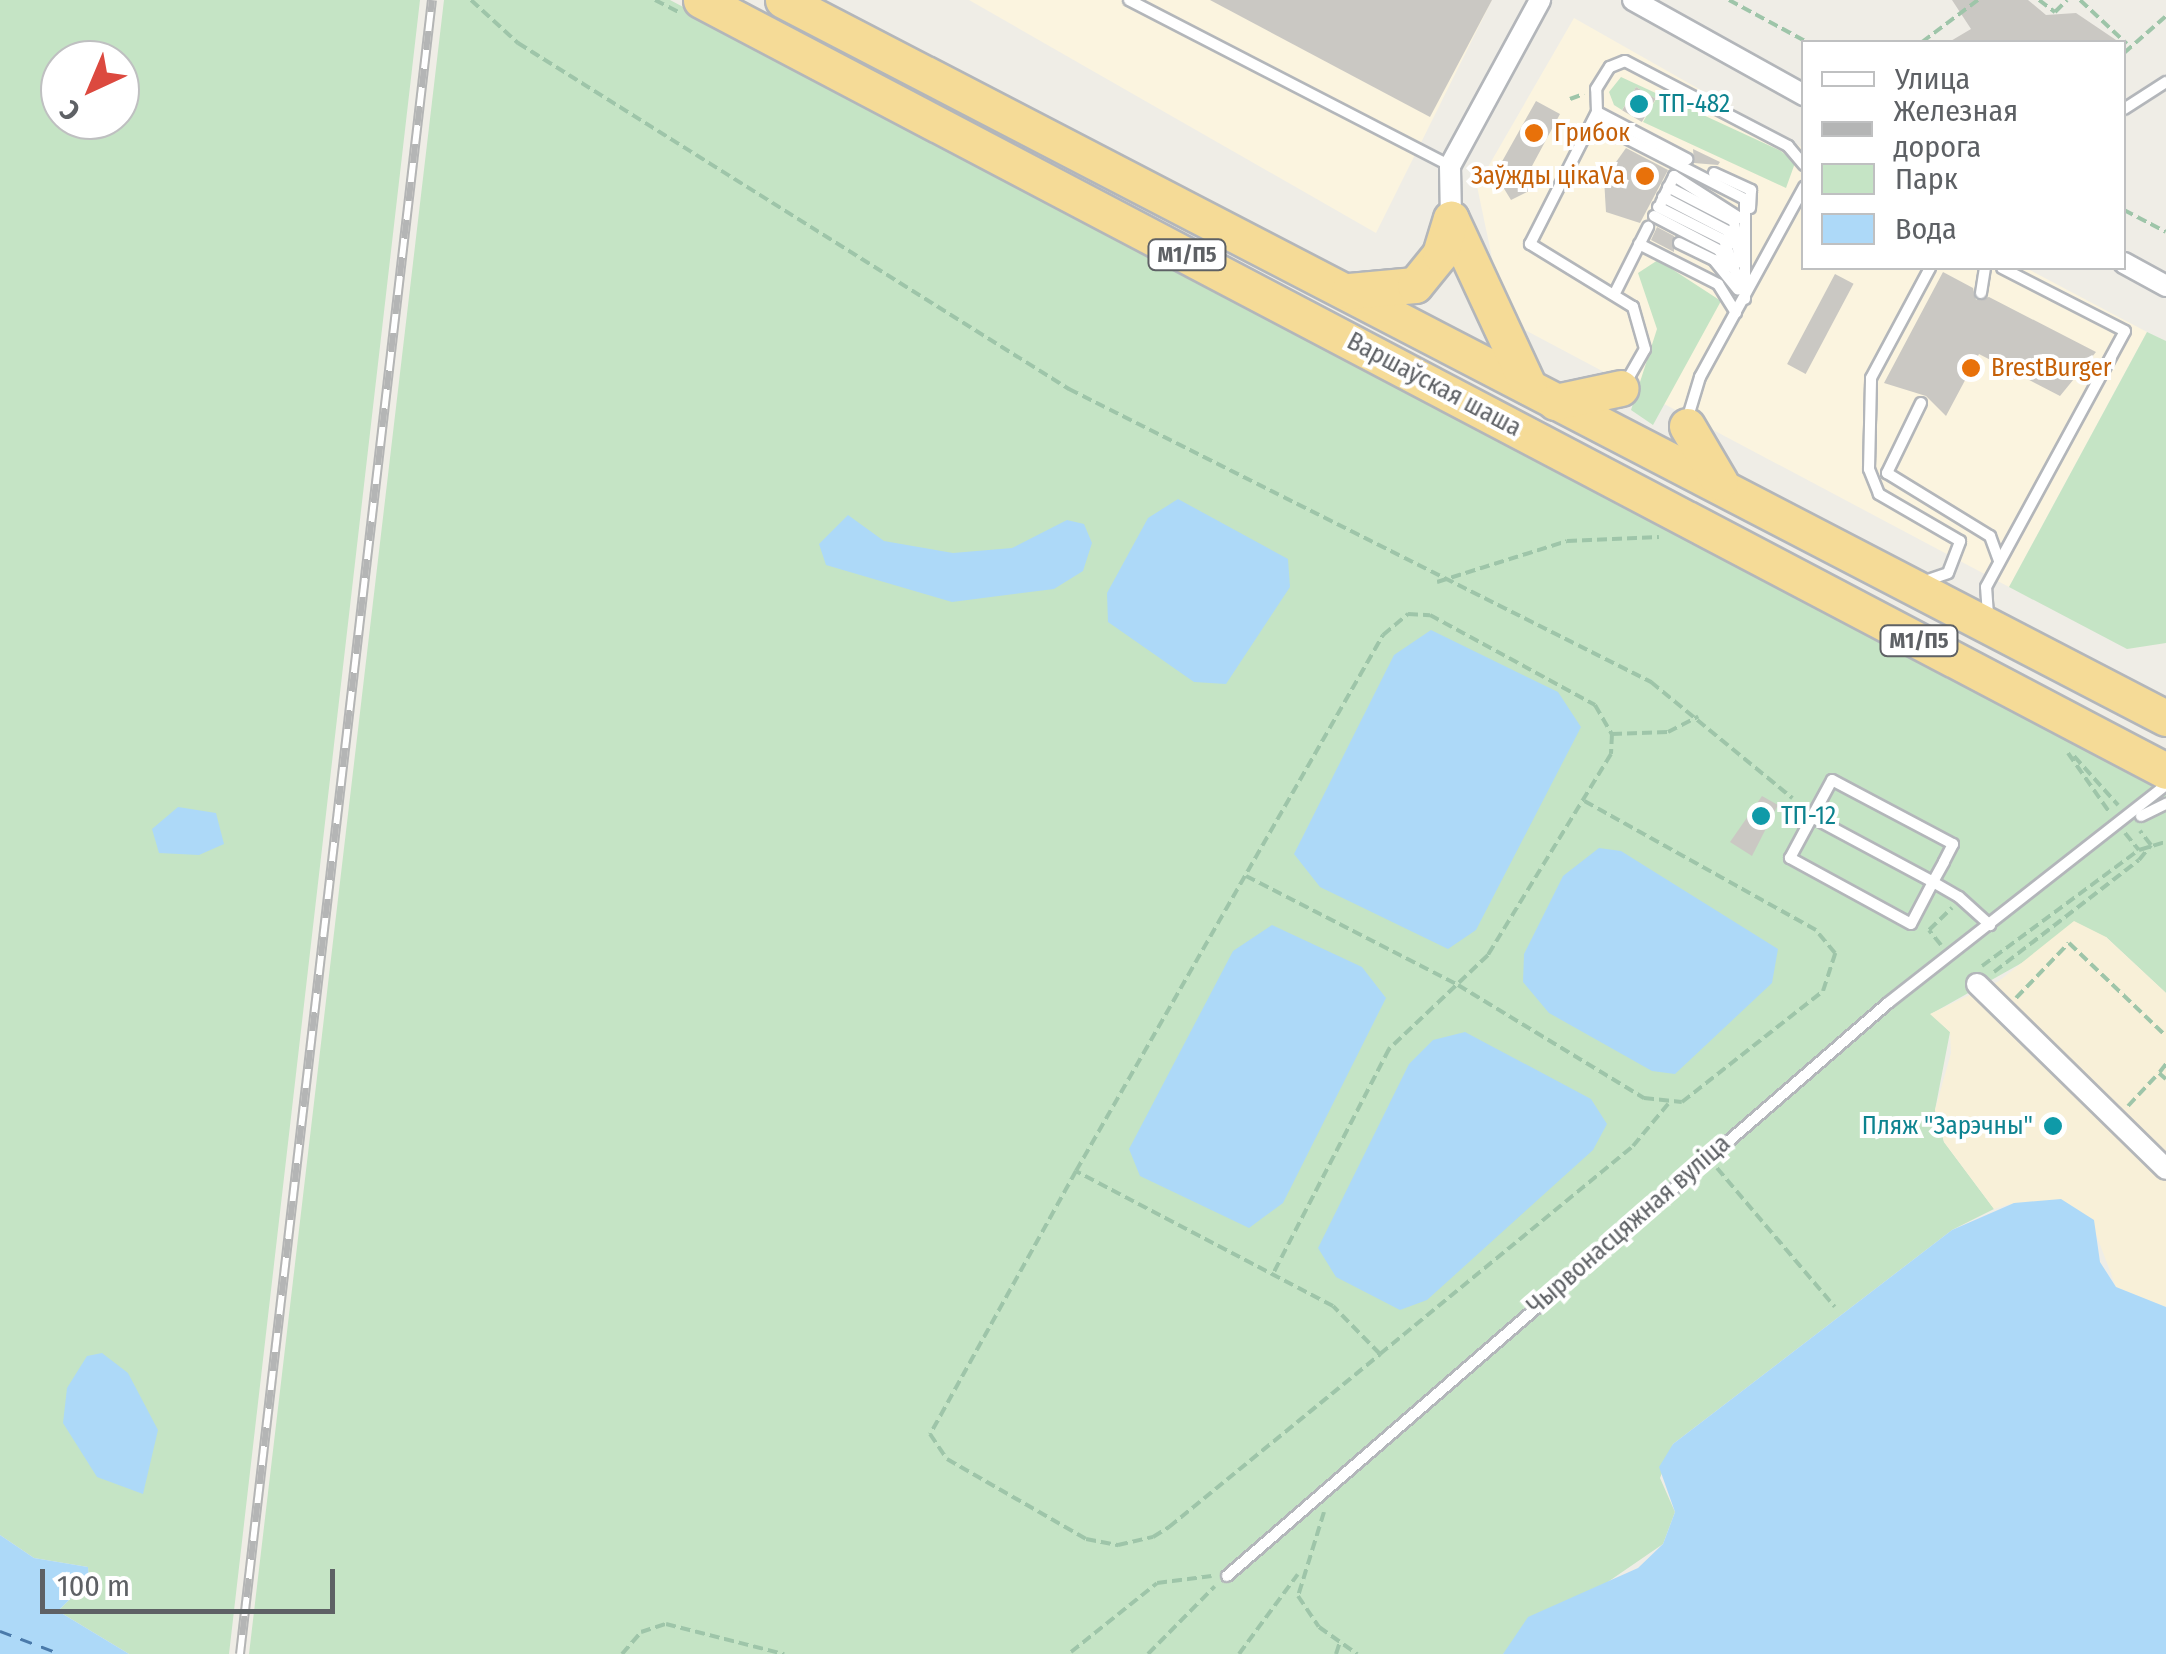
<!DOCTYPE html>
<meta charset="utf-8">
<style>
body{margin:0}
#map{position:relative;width:2166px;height:1654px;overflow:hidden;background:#efede6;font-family:"Fira Sans Condensed",sans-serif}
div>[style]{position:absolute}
.commercial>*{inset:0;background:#fbf4df}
.green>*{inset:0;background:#c5e4c5}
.sand>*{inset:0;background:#f8f0d8}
.water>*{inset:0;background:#add9f8}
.ferry>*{height:2.5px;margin-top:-1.25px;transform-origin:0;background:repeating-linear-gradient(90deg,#4a7aaa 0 12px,transparent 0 22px)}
.building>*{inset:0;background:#cac8c3;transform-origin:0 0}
.path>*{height:4px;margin-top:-2px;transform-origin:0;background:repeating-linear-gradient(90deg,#9ec5a9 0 10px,transparent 0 15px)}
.roads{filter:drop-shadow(2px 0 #b3b6ba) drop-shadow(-2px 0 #b3b6ba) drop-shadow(0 2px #b3b6ba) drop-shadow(0 -2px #b3b6ba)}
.lane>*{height:10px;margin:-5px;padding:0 5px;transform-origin:5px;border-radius:5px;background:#fff}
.street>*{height:20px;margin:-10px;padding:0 10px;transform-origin:10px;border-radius:10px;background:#fff}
.highway>*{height:35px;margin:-17.5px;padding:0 17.5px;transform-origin:17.5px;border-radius:17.5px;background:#f5db97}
.rail>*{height:10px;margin-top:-5px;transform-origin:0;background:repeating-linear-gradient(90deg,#fff 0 19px,#b4b5b5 0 38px);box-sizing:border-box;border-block:2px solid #b4b5b5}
.dots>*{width:28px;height:28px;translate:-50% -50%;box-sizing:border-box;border:5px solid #fff;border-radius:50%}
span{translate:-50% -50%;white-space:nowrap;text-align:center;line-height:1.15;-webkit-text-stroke:8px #fff;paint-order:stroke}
.shield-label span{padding:2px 8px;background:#fff;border:2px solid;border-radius:8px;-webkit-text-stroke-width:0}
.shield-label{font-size:22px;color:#5e6165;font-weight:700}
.culture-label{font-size:25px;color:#0d838f}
.left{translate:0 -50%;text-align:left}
.right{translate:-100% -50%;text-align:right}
.food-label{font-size:25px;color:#c56008}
.street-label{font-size:25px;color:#5e6165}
.legend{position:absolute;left:1801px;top:40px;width:325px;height:230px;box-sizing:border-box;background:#fff;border:2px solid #bfc0c1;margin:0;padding:12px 18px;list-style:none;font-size:30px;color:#5e6165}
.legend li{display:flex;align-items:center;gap:20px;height:50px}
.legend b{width:50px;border:2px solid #bfc0c1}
.north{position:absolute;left:40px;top:40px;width:100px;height:100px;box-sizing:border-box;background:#fff;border:2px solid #bfc0c1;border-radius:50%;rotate:224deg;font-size:28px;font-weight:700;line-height:40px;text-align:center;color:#5e6165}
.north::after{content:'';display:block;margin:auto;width:35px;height:45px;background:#dc493f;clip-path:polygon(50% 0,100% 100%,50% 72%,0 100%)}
.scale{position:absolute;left:40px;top:1569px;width:295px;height:45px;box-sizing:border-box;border:5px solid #5e6165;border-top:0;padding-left:12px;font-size:30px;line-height:35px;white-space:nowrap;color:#5e6165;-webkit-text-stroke:8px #fff;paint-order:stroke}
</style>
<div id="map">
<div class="commercial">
<div style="clip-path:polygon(969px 0,1492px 0,1376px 233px)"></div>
<div style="clip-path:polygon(1574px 18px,1803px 148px,1804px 268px,2026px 268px,2147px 332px,2009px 587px,1525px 330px,1496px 277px,1477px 186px)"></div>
</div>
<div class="green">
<div style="clip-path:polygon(evenodd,0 0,420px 0,229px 1654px,129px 1654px,58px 1611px,89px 1580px,88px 1567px,34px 1558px,0 1535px,0 0,60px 60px,120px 60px,120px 120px,60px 120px,60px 60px)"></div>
<div style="clip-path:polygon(444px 0,670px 0,2166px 791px,2166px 993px,2106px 937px,2027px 960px,1931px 1014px,1950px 1032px,1935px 1110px,1944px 1142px,1994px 1209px,1952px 1230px,1673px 1444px,1660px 1478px,1675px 1512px,1663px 1544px,1503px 1654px,249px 1654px)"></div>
<div style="clip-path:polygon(1621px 77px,1781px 151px,1795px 163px,1786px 188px,1643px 122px,1656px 99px,1636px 87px,1622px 110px,1614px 105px,1609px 92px)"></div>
<div style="clip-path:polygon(1658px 260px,1721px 301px,1653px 425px,1631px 410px,1657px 329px,1638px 273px)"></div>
<div style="clip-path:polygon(2147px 332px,2166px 341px,2166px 643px,2127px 649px,2009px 587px)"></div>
</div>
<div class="sand">
<div style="clip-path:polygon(2074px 921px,2106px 937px,2166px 993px,2166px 1307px,2116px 1287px,2096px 1234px,2014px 1203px,1994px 1209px,1944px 1142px,1935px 1110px,1951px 1053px,1950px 1032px,1930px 1014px,1999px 981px)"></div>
</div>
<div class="water">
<div style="clip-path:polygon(1178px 499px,1288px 559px,1290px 587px,1226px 684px,1194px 682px,1108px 622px,1107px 593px,1148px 518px)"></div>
<div style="clip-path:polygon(848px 515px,884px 541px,953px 553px,1012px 548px,1067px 520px,1084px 524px,1092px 543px,1083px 571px,1054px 589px,952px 602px,826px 565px,819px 544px)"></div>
<div style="clip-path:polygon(1431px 630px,1558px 692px,1581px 727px,1476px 930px,1448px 949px,1320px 887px,1294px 854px,1394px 655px)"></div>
<div style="clip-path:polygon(178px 807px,216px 813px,224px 844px,199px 855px,159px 853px,152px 829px)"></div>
<div style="clip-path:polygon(1599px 848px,1621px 851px,1778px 949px,1772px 983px,1675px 1074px,1652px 1071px,1549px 1013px,1523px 982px,1524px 954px,1563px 876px)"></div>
<div style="clip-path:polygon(1272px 925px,1362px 967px,1386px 998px,1283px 1203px,1249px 1228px,1140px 1176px,1129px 1149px,1233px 951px)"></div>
<div style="clip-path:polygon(1465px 1032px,1591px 1099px,1607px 1124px,1593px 1150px,1427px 1300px,1400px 1310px,1336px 1277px,1318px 1248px,1409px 1064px,1433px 1040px)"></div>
<div style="clip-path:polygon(2061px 1199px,2094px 1220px,2100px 1262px,2116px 1287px,2166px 1307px,2166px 1654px,1503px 1654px,1528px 1617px,1638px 1568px,1663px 1544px,1675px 1512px,1659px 1467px,1673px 1444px,1952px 1230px,2014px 1203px)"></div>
<div style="clip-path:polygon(102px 1353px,128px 1373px,158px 1430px,143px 1494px,97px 1477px,63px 1423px,67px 1388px,87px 1356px)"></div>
<div style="clip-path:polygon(0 1535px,34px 1558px,88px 1567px,89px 1580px,58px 1611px,129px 1654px,0 1654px)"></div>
</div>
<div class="ferry">
<div style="left:0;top:1631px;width:65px;rotate:20.7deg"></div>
</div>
<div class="building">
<div style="clip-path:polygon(1210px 0,1492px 0,1430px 117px)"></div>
<div style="clip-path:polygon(1952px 0,2028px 0,2046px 15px,2076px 13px,2119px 42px,1949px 42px,1971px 29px)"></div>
<div style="left:1636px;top:87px;width:23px;height:27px;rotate:31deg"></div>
<div style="clip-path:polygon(1536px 101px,1560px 114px,1532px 166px,1533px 189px,1511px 200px,1495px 174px)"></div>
<div style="clip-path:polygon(1626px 148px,1668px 170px,1640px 223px,1606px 212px,1604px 179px)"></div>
<div style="clip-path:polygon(1693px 149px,1720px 162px,1718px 165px,1694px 163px)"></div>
<div style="clip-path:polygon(1657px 227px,1674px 236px,1674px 252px,1651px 240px)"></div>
<div style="clip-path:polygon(1943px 272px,1973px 288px,1976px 300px,1989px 297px,2096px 352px,2060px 396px,1979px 354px,1946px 416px,1926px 396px,1884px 383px)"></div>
<div style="left:1835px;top:274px;width:21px;height:102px;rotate:28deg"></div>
<div style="clip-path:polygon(1762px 796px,1778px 805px,1752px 856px,1730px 842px)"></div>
</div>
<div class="path">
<div style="left:471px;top:0;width:64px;rotate:42.5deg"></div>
<div style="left:518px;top:43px;width:651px;rotate:32.13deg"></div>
<div style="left:1069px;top:389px;width:652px;rotate:26.72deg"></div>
<div style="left:1651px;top:682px;width:183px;rotate:39.4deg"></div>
<div style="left:655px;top:0;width:27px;rotate:27deg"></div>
<div style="left:1729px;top:0;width:89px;rotate:28.3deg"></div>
<div style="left:2039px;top:0;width:20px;rotate:37deg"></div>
<div style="left:2055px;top:12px;width:17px;rotate:-45deg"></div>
<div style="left:2080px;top:0;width:64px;rotate:43.1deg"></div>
<div style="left:1922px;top:42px;width:70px;rotate:-36.9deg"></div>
<div style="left:2124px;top:53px;width:56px;rotate:-41.4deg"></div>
<div style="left:1570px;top:99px;width:15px;rotate:-20deg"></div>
<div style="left:2124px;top:210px;width:47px;rotate:27.6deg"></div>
<div style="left:1437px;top:582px;width:136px;rotate:-17.5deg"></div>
<div style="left:1567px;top:541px;width:92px;rotate:-2.5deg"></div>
<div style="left:1612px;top:734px;width:56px;rotate:-2deg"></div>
<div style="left:1668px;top:732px;width:34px;rotate:-27deg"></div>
<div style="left:2068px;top:753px;width:73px;rotate:55deg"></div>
<div style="left:2074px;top:756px;width:66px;rotate:48.1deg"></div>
<div style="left:2125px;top:833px;width:22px;rotate:51deg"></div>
<div style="left:2139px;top:850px;width:28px;rotate:-17deg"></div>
<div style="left:1246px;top:876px;width:238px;rotate:27.2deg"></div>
<div style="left:1458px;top:985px;width:218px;rotate:31.3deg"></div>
<div style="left:1644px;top:1098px;width:38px;rotate:6deg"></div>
<div style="left:1682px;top:1102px;width:179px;rotate:-38.2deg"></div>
<div style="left:1823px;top:991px;width:40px;rotate:-72deg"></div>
<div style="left:1835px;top:953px;width:30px;rotate:-130deg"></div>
<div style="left:1816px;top:930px;width:265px;rotate:-150.9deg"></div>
<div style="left:1941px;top:945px;width:19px;rotate:-129deg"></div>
<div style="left:1929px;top:930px;width:32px;rotate:-44deg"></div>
<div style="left:1982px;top:966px;width:195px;rotate:-36.5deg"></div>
<div style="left:1994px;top:972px;width:183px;rotate:-37.7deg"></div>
<div style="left:2139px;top:860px;width:19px;rotate:-51deg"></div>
<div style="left:2151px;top:845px;width:18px;rotate:-128deg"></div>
<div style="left:2016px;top:998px;width:76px;rotate:-46.1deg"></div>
<div style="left:2069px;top:943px;width:134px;rotate:43.8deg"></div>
<div style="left:2166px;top:1064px;width:11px;rotate:128deg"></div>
<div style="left:2159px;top:1073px;width:9px;rotate:41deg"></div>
<div style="left:2128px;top:1106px;width:45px;rotate:-46.8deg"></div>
<div style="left:1717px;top:1168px;width:182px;rotate:49.7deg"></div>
<div style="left:1076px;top:1171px;width:618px;rotate:-60.2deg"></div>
<div style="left:1383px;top:635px;width:33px;rotate:-40deg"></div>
<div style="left:1408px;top:614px;width:22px;rotate:3deg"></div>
<div style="left:1430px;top:615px;width:188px;rotate:28.6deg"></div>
<div style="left:1595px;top:705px;width:34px;rotate:60deg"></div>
<div style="left:1612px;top:734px;width:20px;rotate:93deg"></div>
<div style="left:1611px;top:754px;width:236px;rotate:121.5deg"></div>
<div style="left:1488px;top:955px;width:137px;rotate:136.5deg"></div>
<div style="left:1389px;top:1049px;width:251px;rotate:117.3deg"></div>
<div style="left:1380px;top:1354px;width:67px;rotate:-134.4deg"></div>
<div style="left:1333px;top:1306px;width:290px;rotate:-152.3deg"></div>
<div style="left:1076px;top:1171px;width:301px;rotate:119deg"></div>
<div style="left:930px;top:1434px;width:30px;rotate:56deg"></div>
<div style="left:947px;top:1459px;width:160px;rotate:29.9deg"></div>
<div style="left:1086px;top:1539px;width:33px;rotate:11deg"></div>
<div style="left:1118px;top:1545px;width:36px;rotate:-13deg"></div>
<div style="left:1153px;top:1537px;width:19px;rotate:-32deg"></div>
<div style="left:1169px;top:1527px;width:273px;rotate:-39.3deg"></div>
<div style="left:1380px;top:1354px;width:328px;rotate:-39.4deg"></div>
<div style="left:1633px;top:1146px;width:55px;rotate:-50.2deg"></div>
<div style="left:1324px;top:1512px;width:88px;rotate:107.2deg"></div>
<div style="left:1298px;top:1596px;width:37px;rotate:56deg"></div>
<div style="left:1319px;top:1627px;width:47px;rotate:35.4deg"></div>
<div style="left:1071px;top:1652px;width:110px;rotate:-38.7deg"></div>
<div style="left:1157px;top:1583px;width:55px;rotate:-7.3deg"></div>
<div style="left:622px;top:1654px;width:29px;rotate:-49deg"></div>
<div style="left:641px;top:1632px;width:26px;rotate:-18deg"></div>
<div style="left:666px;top:1624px;width:122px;rotate:14.3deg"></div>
<div style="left:1148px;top:1654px;width:95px;rotate:-45.4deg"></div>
<div style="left:1239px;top:1654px;width:99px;rotate:-53.6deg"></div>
<div style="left:1336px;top:1654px;width:13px;rotate:-72deg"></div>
</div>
<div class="roads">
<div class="lane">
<div style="left:1129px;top:0;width:361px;rotate:27.3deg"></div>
<div style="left:2124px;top:109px;width:50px;rotate:-32.7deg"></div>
<div style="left:1597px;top:112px;width:102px;rotate:27.6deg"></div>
<div style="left:1593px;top:121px;width:171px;rotate:27.2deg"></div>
<div style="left:1745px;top:199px;width:100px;rotate:90deg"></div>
<div style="left:1714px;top:173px;width:41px;rotate:24.7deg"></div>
<div style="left:1751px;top:190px;width:18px;rotate:93deg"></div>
<div style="left:1668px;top:187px;width:74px;rotate:27.3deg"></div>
<div style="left:1734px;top:221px;width:42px;rotate:81.9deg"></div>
<div style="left:1663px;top:197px;width:73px;rotate:27.6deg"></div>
<div style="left:1728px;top:231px;width:13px;rotate:77deg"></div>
<div style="left:1661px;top:203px;width:30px;rotate:-64deg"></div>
<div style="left:1674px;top:176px;width:78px;rotate:32.5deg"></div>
<div style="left:1658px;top:207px;width:74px;rotate:26.6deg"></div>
<div style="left:1724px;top:240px;width:51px;rotate:70.5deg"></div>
<div style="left:1654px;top:216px;width:73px;rotate:27.6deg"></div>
<div style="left:1719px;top:250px;width:19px;rotate:62deg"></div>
<div style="left:1679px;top:243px;width:39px;rotate:26deg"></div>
<div style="left:1714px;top:260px;width:38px;rotate:51deg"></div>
<div style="left:1639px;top:244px;width:89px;rotate:26.9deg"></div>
<div style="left:1718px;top:284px;width:34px;rotate:58deg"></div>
<div style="left:1616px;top:291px;width:72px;rotate:-63.4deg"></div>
<div style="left:1981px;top:293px;width:25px;rotate:-81deg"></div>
<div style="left:1625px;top:384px;width:40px;rotate:-60.3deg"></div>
<div style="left:1645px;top:349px;width:44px;rotate:-105.9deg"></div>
<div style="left:1633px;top:307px;width:121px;rotate:-148.5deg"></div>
<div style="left:1530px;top:244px;width:148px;rotate:-63.1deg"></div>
<div style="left:1597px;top:112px;width:23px;rotate:-92deg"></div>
<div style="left:1596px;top:89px;width:26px;rotate:-58deg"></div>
<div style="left:1610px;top:67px;width:16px;rotate:-22deg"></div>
<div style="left:1625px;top:61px;width:184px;rotate:27.5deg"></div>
<div style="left:1788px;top:146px;width:25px;rotate:50deg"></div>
<div style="left:1921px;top:403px;width:78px;rotate:115.9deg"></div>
<div style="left:1887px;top:473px;width:121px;rotate:31.5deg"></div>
<div style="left:1990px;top:536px;width:27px;rotate:70deg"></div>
<div style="left:1687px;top:420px;width:45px;rotate:-73.2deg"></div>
<div style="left:1700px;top:377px;width:217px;rotate:-61.3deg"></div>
<div style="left:1925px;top:581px;width:24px;rotate:-19deg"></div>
<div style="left:1948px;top:573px;width:34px;rotate:-69deg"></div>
<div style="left:1960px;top:541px;width:94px;rotate:-149.9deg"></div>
<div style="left:1879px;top:494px;width:27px;rotate:-112deg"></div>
<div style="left:1869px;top:469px;width:91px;rotate:-88.7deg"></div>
<div style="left:1871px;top:378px;width:125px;rotate:-61.8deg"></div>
<div style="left:1988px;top:615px;width:28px;rotate:-94deg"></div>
<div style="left:1986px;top:587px;width:291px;rotate:-61.5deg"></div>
<div style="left:2125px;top:331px;width:138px;rotate:-152.9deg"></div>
<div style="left:2141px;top:816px;width:28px;rotate:-26deg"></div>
<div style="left:1812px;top:817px;width:42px;rotate:-61.6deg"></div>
<div style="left:1832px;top:780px;width:137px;rotate:27.9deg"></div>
<div style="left:1953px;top:844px;width:20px;rotate:117deg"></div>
<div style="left:1944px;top:862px;width:23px;rotate:119deg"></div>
<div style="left:1933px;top:882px;width:47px;rotate:117.6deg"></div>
<div style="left:1911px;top:924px;width:138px;rotate:-151.4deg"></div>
<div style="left:1790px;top:858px;width:47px;rotate:-61.8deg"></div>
<div style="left:1812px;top:817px;width:137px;rotate:28.2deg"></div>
<div style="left:1933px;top:882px;width:30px;rotate:30deg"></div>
<div style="left:1959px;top:897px;width:42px;rotate:42.1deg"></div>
<div style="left:1227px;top:1576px;width:875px;rotate:-40.92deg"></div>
<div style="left:1888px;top:1003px;width:353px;rotate:-38.1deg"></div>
</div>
<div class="street">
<div style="left:1633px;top:0;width:196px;rotate:29.1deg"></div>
<div style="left:1451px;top:219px;width:53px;rotate:-91.1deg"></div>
<div style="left:1450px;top:166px;width:189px;rotate:-61.5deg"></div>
<div style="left:2124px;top:263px;width:48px;rotate:28.7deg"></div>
<div style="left:1977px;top:984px;width:264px;rotate:44.4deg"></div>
</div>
<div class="highway">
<div style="left:701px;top:0;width:1655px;rotate:27.76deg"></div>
<div style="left:783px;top:0;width:1558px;rotate:27.44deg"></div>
<div style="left:1451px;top:219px;width:185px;rotate:65.1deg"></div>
<div style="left:1349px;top:291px;width:66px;rotate:-5.2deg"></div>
<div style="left:1415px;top:285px;width:40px;rotate:-51deg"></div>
<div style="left:1440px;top:254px;width:37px;rotate:-73deg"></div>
<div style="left:1555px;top:402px;width:67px;rotate:-12deg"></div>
<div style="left:1687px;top:426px;width:65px;rotate:59.5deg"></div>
</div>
</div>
<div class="rail">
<div style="left:240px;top:1654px;width:1665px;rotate:-83.38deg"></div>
</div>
<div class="dots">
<div style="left:1639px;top:104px;background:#0f9aa8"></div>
<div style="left:1534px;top:133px;background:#e8710a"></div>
<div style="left:1645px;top:176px;background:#e8710a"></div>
<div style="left:1971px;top:368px;background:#e8710a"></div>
<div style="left:1761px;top:816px;background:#0f9aa8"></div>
<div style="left:2053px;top:1126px;background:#0f9aa8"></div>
</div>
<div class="shield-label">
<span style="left:1187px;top:255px">М1/П5</span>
<span style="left:1919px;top:641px">М1/П5</span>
</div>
<div class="culture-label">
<span class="left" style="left:1659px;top:104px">ТП-482</span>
<span class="left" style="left:1781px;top:816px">ТП-12</span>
<span class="right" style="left:2033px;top:1126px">Пляж "Зарэчны"</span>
</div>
<div class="food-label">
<span class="left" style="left:1554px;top:133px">Грибок</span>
<span class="right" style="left:1625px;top:176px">Заўжды цікаVа</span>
<span class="left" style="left:1991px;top:368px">BrestBurger</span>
</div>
<div class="street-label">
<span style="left:1434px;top:385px;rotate:28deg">Варшаўская шаша</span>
<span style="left:1629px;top:1225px;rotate:-41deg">Чырвонасцяжная вуліца</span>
</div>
<ul class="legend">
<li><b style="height:12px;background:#fff"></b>Улица</li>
<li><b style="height:12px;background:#b4b5b5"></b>Железная дорога</li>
<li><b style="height:28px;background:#c5e4c5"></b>Парк</li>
<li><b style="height:28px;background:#add9f8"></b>Вода</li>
</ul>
<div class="north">С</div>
<div class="scale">100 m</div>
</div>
